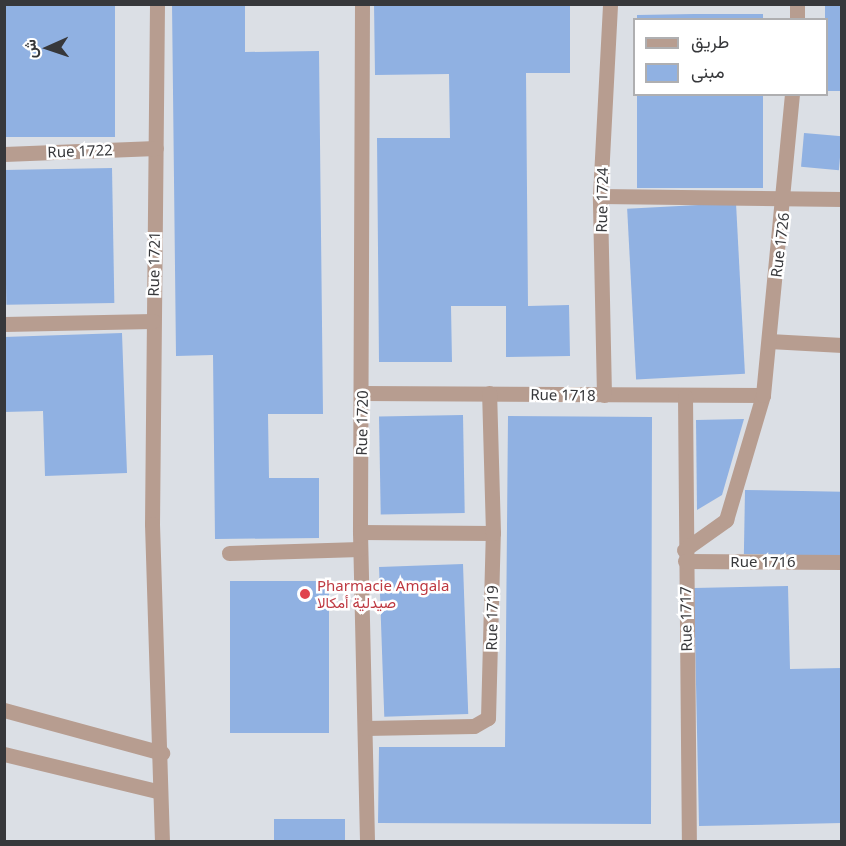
<!DOCTYPE html>
<meta charset="utf-8">
<style>
body{margin:0}
#map{position:relative;width:846px;height:846px;overflow:hidden;background:#dbdfe5;font-family:"Noto Sans",Vazirmatn,sans-serif}
div>[style]{position:absolute}
.building>*{inset:0;background:#90b1e2;transform-origin:0 0}
.lane>*{height:15px;margin:-7.5px;padding:0 7.5px;transform-origin:7.5px;border-radius:7.5px;background:#b79d90}
.street>*{height:15px;margin:-7.5px;padding:0 7.5px;transform-origin:7.5px;border-radius:7.5px;background:#b79d90}
.dots>*{width:16px;height:16px;translate:-50% -50%;box-sizing:border-box;border:3px solid #fff;border-radius:50%}
span{translate:-50% -50%;white-space:nowrap;text-align:center;line-height:1.15;-webkit-text-stroke:5px #fff;paint-order:stroke}
.street-label{font-size:15px;color:#37383b}
.health-label{font-size:15px;color:#be3a42}
.left{translate:0 -50%;text-align:left}
.frame{position:absolute;inset:0;border:6px solid #37383b;pointer-events:none}
.legend{position:absolute;left:633px;top:18px;width:195px;height:78px;box-sizing:border-box;background:#fff;border:2px solid #afafb1;margin:0;padding:8px 10px;list-style:none;font-size:18px;color:#37383b}
.legend li{display:flex;align-items:center;gap:12px;height:30px}
.legend b{width:30px;border:2px solid #afafb1}
.north{position:absolute;left:18px;top:18px;width:60px;height:60px;-webkit-text-stroke:4px #fff;paint-order:stroke;rotate:267deg;font-size:16px;font-weight:700;line-height:24px;text-align:center;color:#37383b}
.north::after{content:'';display:block;margin:auto;width:21px;height:27px;background:#37383b;clip-path:polygon(50% 0,100% 100%,50% 72%,0 100%)}
</style>
<div id="map">
<div class="building">
<div style="left:4px;top:4px;width:111px;height:133px"></div>
<div style="clip-path:polygon(172px 4px,245px 4px,245px 52px,319px 51px,323px 414px,268px 414px,269px 478px,319px 478px,319px 538px,215px 539px,213px 355px,176px 356px)"></div>
<div style="clip-path:polygon(374px 4px,570px 4px,570px 73px,526px 73px,528px 306px,569px 305px,570px 356px,506px 357px,506px 306px,451px 306px,452px 362px,379px 362px,377px 138px,450px 138px,449px 74px,375px 75px)"></div>
<div style="left:825px;top:4px;width:17px;height:87px"></div>
<div style="clip-path:polygon(694px 14px,763px 14px,763px 20px,637px 20px,637px 15px)"></div>
<div style="left:637px;top:94px;width:126px;height:94px"></div>
<div style="left:804px;top:133px;width:38px;height:34px;rotate:5deg"></div>
<div style="left:112px;top:168px;width:135px;height:108px;rotate:89deg"></div>
<div style="left:736px;top:203px;width:171px;height:109px;rotate:87deg"></div>
<div style="clip-path:polygon(122px 333px,127px 473px,45px 476px,43px 411px,4px 412px,4px 337px)"></div>
<div style="left:463px;top:415px;width:98px;height:84px;rotate:89deg"></div>
<div style="clip-path:polygon(508px 416px,652px 417px,651px 824px,378px 823px,379px 747px,505px 747px)"></div>
<div style="clip-path:polygon(744px 419px,722px 495px,697px 510px,696px 420px)"></div>
<div style="left:745px;top:490px;width:97px;height:64px;rotate:1deg"></div>
<div style="left:463px;top:564px;width:150px;height:84px;rotate:88deg"></div>
<div style="left:329px;top:581px;width:152px;height:99px;rotate:90deg"></div>
<div style="clip-path:polygon(788px 586px,790px 669px,842px 668px,842px 823px,699px 826px,694px 588px)"></div>
<div style="left:345px;top:819px;width:23px;height:71px;rotate:90deg"></div>
</div>
<div class="lane">
<div style="left:4px;top:710px;width:164px;rotate:15.2deg"></div>
<div style="left:4px;top:754px;width:157px;rotate:13.6deg"></div>
</div>
<div class="street">
<div style="left:157px;top:4px;width:520px;rotate:90.55deg"></div>
<div style="left:152px;top:524px;width:318px;rotate:88.2deg"></div>
<div style="left:362px;top:4px;width:528px;rotate:90.22deg"></div>
<div style="left:360px;top:532px;width:310px;rotate:88.7deg"></div>
<div style="left:797px;top:20px;width:16px;rotate:-90deg"></div>
<div style="left:4px;top:154px;width:152px;rotate:-2.3deg"></div>
<div style="left:600px;top:196px;width:242px;rotate:0.7deg"></div>
<div style="left:4px;top:324px;width:149px;rotate:-1.2deg"></div>
<div style="left:769px;top:341px;width:73px;rotate:3.1deg"></div>
<div style="left:362px;top:393px;width:401px;rotate:0.3deg"></div>
<div style="left:604px;top:395px;width:199px;rotate:-91.2deg"></div>
<div style="left:600px;top:196px;width:192px;rotate:-87deg"></div>
<div style="left:685px;top:396px;width:446px;rotate:89.5deg"></div>
<div style="left:360px;top:532px;width:133px;rotate:0.4deg"></div>
<div style="left:684px;top:550px;width:52px;rotate:-35.5deg"></div>
<div style="left:726px;top:520px;width:130px;rotate:-73.5deg"></div>
<div style="left:763px;top:395px;width:302px;rotate:-84.5deg"></div>
<div style="left:229px;top:553px;width:131px;rotate:-1.7deg"></div>
<div style="left:685px;top:561px;width:157px;rotate:0.4deg"></div>
<div style="left:365px;top:728px;width:109px;rotate:-1.1deg"></div>
<div style="left:474px;top:726px;width:16px;rotate:-30deg"></div>
<div style="left:488px;top:718px;width:185px;rotate:-88.5deg"></div>
<div style="left:493px;top:533px;width:140px;rotate:-91.6deg"></div>
</div>
<div class="dots">
<div style="left:305px;top:594px;background:#e0444e"></div>
</div>
<div class="street-label">
<span style="left:80px;top:151px;rotate:-2deg">Rue 1722</span>
<span style="left:602px;top:200px;rotate:-89deg">Rue 1724</span>
<span style="left:780px;top:245px;rotate:-83deg">Rue 1726</span>
<span style="left:154px;top:264px;rotate:-89deg">Rue 1721</span>
<span style="left:563px;top:395px;rotate:1deg">Rue 1718</span>
<span style="left:362px;top:423px;rotate:-89deg">Rue 1720</span>
<span style="left:763px;top:562px">Rue 1716</span>
<span style="left:492px;top:618px;rotate:-89deg">Rue 1719</span>
<span style="left:686px;top:619px;rotate:-91deg">Rue 1717</span>
</div>
<div class="health-label">
<span class="left" style="left:317px;top:594px">Pharmacie Amgala<br>صيدلية أمكالا</span>
</div>
<div class="frame"></div>
<ul class="legend">
<li><b style="height:8px;background:#b79d90"></b>طريق</li>
<li><b style="height:16px;background:#90b1e2"></b>مبنى</li>
</ul>
<div class="north">ش</div>
</div>
